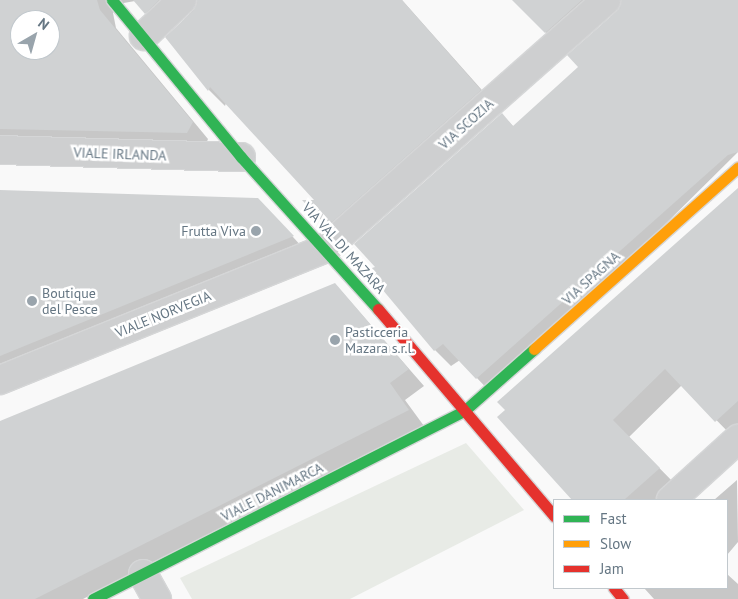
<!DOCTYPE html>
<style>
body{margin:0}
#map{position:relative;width:738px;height:599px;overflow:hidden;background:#f9f9f9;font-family:"PT Sans",sans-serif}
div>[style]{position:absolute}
.green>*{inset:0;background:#e8ebe6}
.shadow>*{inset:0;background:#0003}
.building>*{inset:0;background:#d0d2d3}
.roads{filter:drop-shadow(1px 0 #d5d6d7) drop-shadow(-1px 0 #d5d6d7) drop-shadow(0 1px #d5d6d7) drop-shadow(0 -1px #d5d6d7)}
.street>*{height:28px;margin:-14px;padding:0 14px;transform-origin:14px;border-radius:14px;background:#cecfd0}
.fast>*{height:11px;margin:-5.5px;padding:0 5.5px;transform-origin:5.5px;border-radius:5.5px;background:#30b455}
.slow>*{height:11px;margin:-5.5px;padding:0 5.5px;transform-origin:5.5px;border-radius:5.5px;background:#ff9f0a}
.jam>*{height:11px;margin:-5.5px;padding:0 5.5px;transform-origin:5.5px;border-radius:5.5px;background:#e5322d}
.dots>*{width:14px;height:14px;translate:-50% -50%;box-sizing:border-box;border:2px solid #fff;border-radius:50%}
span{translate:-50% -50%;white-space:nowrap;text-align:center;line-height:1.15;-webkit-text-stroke:5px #fff;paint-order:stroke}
.street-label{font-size:14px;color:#657683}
.poi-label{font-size:14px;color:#657683}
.right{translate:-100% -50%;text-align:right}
.left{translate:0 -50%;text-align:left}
.legend{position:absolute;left:553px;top:499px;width:175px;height:90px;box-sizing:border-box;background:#fff;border:1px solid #c1c8cd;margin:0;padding:6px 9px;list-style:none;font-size:15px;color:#657683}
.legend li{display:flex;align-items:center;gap:10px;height:25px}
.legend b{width:25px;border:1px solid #c1c8cd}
.north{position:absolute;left:10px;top:10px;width:50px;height:50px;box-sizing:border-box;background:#fff;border:1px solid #c1c8cd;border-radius:50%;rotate:38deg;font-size:14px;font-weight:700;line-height:20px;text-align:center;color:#657683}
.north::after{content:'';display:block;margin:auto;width:18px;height:22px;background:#99a4ac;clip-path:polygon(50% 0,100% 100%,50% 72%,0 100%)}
</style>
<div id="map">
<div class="green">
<div style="clip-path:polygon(466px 443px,524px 510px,350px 599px,192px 599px,180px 578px)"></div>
</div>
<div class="shadow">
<div style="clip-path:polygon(evenodd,0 0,402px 0,497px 107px,342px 239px,325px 223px,316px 201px,226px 103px,225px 106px,209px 90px,167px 38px,198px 5px,197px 1px,162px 29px,135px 1px,118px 4px,113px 13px,116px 28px,208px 139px,204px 149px,0 144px,0 0,20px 20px,50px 20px,50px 50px,20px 50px,20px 20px)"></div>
<div style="clip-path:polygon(514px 0,738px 0,738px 152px,493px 395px,460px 360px,451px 366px,435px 350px,377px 267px,502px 115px,514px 127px,580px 67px,569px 56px,622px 6px,619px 1px,562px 49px)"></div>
<div style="clip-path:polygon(738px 189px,738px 432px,733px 437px,682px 385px,629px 437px,676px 485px,659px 500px,574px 500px,499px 417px)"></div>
<div style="clip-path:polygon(0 191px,270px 212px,304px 249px,0 373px)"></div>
<div style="clip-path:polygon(335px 284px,424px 386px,405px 400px,424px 426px,83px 599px,0 599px,0 423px)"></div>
<div style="clip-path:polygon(737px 480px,738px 542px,727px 555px,727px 500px,714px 500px)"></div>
<div style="clip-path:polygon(727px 574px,738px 584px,738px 599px,654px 599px,644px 588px,727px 588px)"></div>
</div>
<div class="building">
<div style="clip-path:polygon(evenodd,0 0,97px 0,100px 10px,193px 122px,187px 133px,0 129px,0 0,20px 20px,50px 20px,50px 50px,20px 50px,20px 20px)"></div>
<div style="clip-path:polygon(133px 0,159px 0,145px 14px)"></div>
<div style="clip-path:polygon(197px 0,402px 0,481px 90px,333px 221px,325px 224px,302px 200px,314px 200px,210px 87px,208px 91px,165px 37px,193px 11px)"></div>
<div style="clip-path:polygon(512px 0,582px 0,545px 33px)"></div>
<div style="clip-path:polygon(621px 0,738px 0,738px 152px,728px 155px,476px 379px,443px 344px,434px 351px,366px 270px,375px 267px,354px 244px,502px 113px,513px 126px,578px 67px,567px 55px,616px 12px)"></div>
<div style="clip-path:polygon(738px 188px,738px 401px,715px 422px,665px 369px,613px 420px,660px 468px,624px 500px,572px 500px,497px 417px,505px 410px,497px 402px)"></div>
<div style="clip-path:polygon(0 190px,258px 198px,294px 236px,0 356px)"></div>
<div style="clip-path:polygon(335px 283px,409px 369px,390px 383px,409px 410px,35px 599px,0 599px,0 421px)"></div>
</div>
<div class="roads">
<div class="street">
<div style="left:144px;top:36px;width:52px;rotate:-43.5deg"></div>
<div style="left:0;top:150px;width:241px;rotate:1.7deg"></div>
<div style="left:0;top:380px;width:352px;rotate:-22deg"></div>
<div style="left:326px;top:248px;width:374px;rotate:-41.5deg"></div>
<div style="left:671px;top:500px;width:91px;rotate:-42.3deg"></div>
<div style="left:143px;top:574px;width:29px;rotate:61deg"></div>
</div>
<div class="fast">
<div style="left:112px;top:0;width:203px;rotate:50.6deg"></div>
<div style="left:241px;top:157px;width:205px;rotate:48deg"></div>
<div style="left:93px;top:599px;width:416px;rotate:-26.9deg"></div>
<div style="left:464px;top:411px;width:94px;rotate:-41.5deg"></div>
</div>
<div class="slow">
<div style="left:534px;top:349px;width:273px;rotate:-41.7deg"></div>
</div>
<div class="jam">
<div style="left:378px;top:309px;width:272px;rotate:49.6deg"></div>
<div style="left:614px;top:588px;width:14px;rotate:51deg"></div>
</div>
</div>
<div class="dots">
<div style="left:256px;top:231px;background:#99a4ac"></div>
<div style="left:32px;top:301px;background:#99a4ac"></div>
<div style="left:335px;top:340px;background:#99a4ac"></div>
</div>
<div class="street-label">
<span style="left:466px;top:124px;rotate:-42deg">VIA SCOZIA</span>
<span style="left:120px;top:154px;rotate:2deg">VIALE IRLANDA</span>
<span style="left:344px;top:248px;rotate:48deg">VIA VAL DI MAZARA</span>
<span style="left:591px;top:278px;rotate:-42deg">VIA SPAGNA</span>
<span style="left:163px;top:314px;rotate:-22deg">VIALE NORVEGIA</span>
<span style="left:272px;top:492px;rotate:-27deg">VIALE DANIMARCA</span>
</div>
<div class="poi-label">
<span class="right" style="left:246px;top:231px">Frutta Viva</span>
<span class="left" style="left:42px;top:301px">Boutique<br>del Pesce</span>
<span class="left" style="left:345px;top:340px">Pasticceria<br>Mazara s.r.l.</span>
</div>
<ul class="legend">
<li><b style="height:6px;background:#30b455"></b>Fast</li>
<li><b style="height:6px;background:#ff9f0a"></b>Slow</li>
<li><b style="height:6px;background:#e5322d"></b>Jam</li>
</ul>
<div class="north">N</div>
</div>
